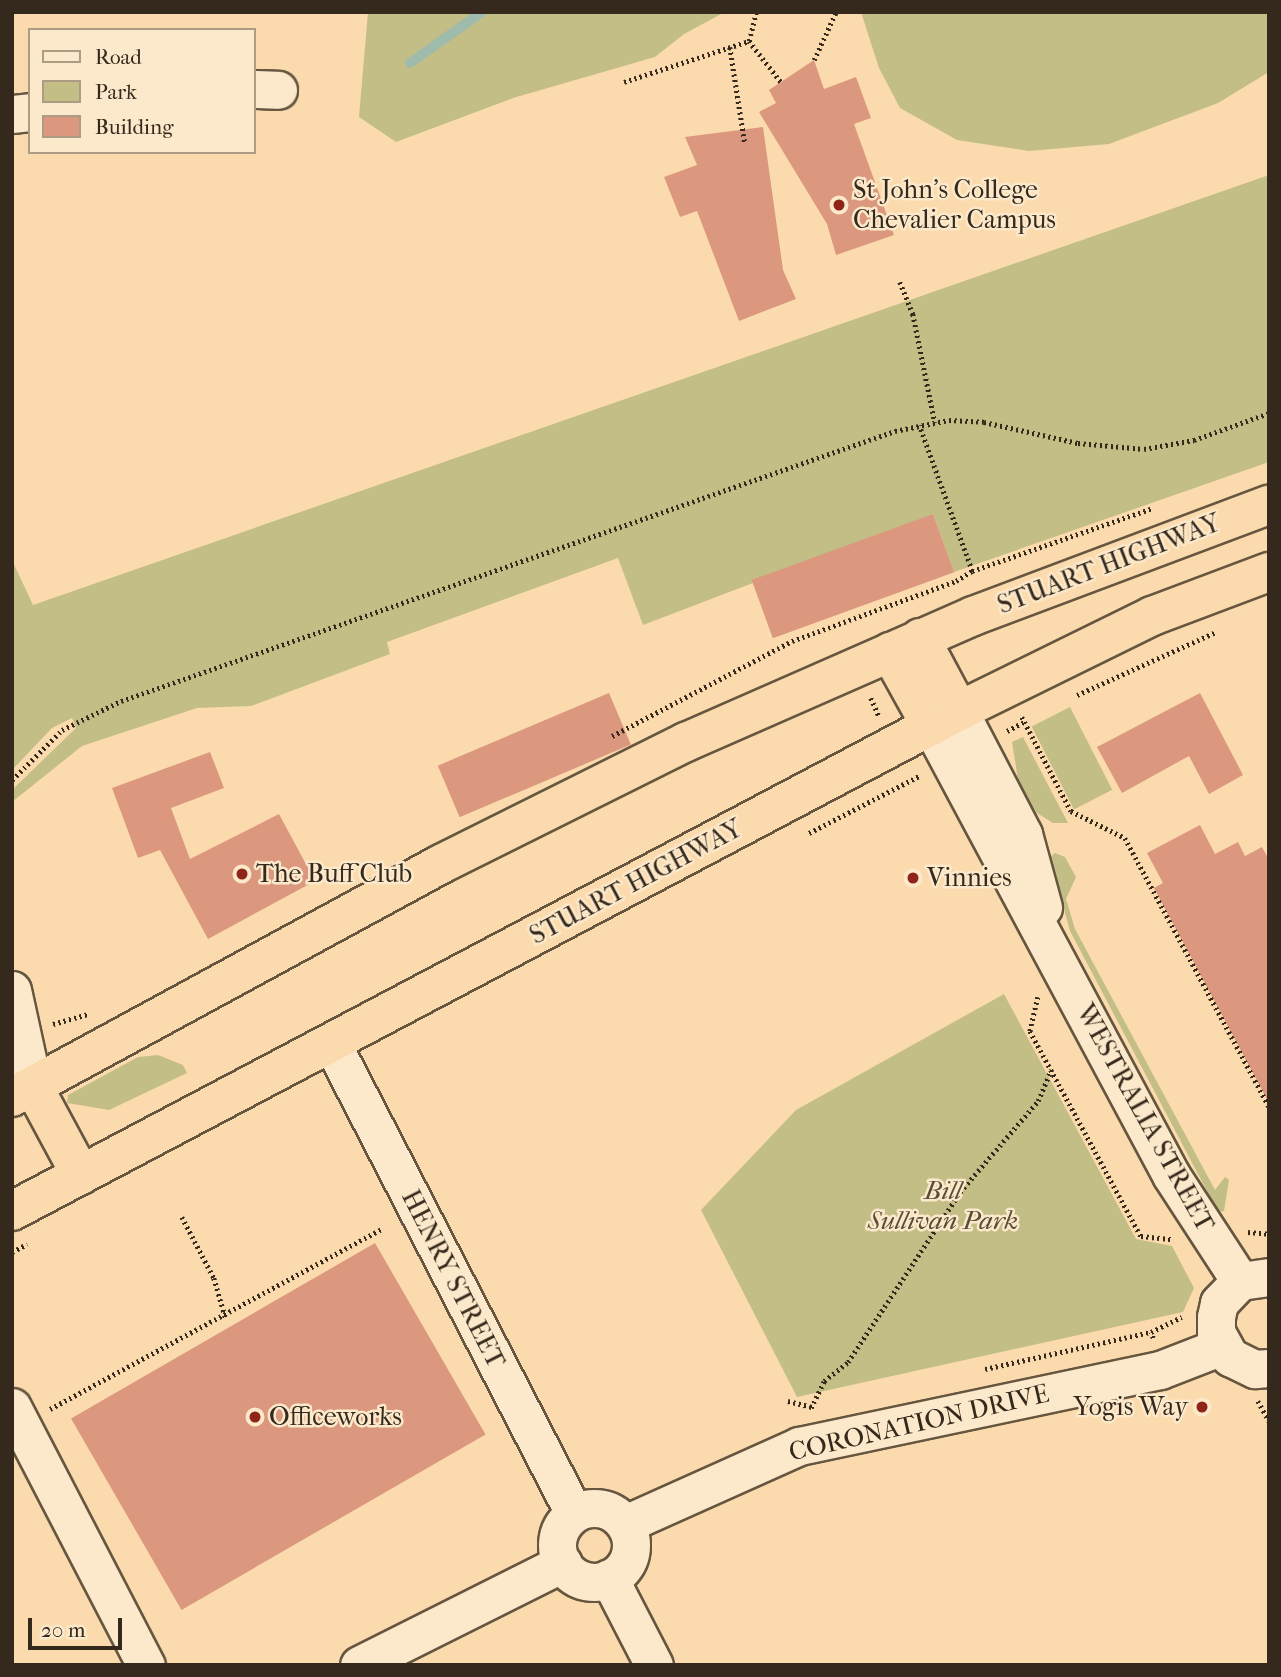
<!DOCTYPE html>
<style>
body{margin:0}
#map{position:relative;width:1281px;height:1677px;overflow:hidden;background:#fbdbad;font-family:"IM FELL French Canon",serif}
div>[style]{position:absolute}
.green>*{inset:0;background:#c3be86;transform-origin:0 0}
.stream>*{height:10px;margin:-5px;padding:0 5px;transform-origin:5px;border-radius:5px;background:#9fbbab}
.building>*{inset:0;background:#db987e;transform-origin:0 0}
.path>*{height:4.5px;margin-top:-2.25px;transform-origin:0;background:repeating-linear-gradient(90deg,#34291c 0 2px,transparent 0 5.5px)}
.roads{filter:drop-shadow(2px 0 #665640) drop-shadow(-2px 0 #665640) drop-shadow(0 2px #665640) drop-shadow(0 -2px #665640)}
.street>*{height:37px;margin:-18.5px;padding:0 18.5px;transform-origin:18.5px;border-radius:18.5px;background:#fce8ca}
.street>.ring{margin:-18.5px;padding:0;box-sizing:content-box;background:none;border:37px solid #fce8ca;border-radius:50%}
.highway>*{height:38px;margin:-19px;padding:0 19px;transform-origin:19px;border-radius:19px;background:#fbdbad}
.dots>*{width:19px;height:19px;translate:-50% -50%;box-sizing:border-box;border:4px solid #fce8ca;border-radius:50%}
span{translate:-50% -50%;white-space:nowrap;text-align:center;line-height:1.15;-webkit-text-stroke:5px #fce8ca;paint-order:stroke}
.poi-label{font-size:26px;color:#34291c}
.left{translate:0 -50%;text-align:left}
.right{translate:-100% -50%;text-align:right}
.street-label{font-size:26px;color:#34291c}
.park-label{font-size:26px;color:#584e36;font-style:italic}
.frame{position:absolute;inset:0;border:14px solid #34291c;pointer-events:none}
.legend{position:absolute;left:28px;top:28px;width:228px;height:126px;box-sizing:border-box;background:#fce8ca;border:2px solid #ac9c84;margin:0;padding:9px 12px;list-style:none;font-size:21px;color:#34291c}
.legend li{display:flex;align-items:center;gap:14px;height:35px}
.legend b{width:35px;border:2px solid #ac9c84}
.scale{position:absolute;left:28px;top:1618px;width:94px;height:32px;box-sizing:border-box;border:4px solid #34291c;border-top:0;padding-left:9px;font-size:21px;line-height:24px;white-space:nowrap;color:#34291c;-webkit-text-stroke:5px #fce8ca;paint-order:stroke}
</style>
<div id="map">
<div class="green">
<div style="clip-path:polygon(368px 12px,725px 12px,684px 34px,655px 57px,513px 98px,396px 142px,359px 117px)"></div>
<div style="clip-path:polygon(861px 12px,1269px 12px,1269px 72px,1218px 103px,1109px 144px,1029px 151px,957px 140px,900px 108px,879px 68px)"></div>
<div style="clip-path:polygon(1269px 175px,1269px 462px,954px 572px,933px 514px,643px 625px,618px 558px,387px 642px,390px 654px,251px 706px,197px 708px,82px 746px,12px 802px,12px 790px,76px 728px,72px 718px,52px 728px,12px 770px,12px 560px,33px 605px)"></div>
<div style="left:1070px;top:707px;width:93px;height:43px;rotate:63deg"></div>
<div style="clip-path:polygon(1023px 737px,1068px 823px,1053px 823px,1037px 813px,1019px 786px,1012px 742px)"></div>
<div style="clip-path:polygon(1055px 853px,1065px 857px,1076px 877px,1066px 899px,1075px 929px,1215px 1190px,1225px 1177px,1229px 1180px,1224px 1211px,1218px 1212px,1070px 931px,1050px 857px)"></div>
<div style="clip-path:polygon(1004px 994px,1136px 1239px,1172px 1246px,1194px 1288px,1183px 1312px,797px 1397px,701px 1210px,796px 1110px)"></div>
<div style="clip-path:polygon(158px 1055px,183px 1065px,187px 1073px,109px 1110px,67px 1103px,68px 1095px,138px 1057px)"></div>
</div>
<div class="stream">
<div style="left:410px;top:63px;width:88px;rotate:-35.3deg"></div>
</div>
<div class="building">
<div style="clip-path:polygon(814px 60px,824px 89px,856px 77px,871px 118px,854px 124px,894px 235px,836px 255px,827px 224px,759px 112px,776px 103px,769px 90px)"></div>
<div style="clip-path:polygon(763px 127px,783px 270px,796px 299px,739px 321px,697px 211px,680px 217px,664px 177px,697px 165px,685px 137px)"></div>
<div style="left:933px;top:514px;width:62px;height:193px;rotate:70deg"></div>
<div style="left:609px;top:693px;width:56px;height:186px;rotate:67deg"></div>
<div style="clip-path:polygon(1200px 693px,1243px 775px,1209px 794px,1189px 756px,1122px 793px,1097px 747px)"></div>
<div style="clip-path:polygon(210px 752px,224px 788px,171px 808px,190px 859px,279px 814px,315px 881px,208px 939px,160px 850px,138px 858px,112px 788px)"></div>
<div style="clip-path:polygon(1200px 825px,1215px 854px,1238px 842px,1245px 856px,1262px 847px,1269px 860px,1269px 1103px,1154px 888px,1163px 883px,1147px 853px)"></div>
<div style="left:375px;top:1243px;width:221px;height:351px;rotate:60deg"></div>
</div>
<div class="path">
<div style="left:749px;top:41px;width:52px;rotate:52deg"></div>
<div style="left:730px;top:47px;width:98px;rotate:81.2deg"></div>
<div style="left:814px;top:60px;width:53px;rotate:-65.4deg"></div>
<div style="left:624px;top:82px;width:132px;rotate:-18.2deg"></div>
<div style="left:749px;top:41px;width:30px;rotate:-76deg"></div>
<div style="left:900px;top:282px;width:35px;rotate:68deg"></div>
<div style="left:913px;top:314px;width:111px;rotate:78.6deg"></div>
<div style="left:972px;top:571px;width:192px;rotate:-19.2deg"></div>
<div style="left:1077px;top:695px;width:153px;rotate:-24.4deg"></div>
<div style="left:871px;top:698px;width:20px;rotate:66deg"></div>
<div style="left:1022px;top:717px;width:106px;rotate:62.5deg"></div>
<div style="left:1071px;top:811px;width:60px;rotate:26.6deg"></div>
<div style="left:1125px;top:838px;width:305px;rotate:61.8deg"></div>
<div style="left:1007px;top:731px;width:21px;rotate:-28deg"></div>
<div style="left:612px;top:736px;width:204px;rotate:-27.8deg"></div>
<div style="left:792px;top:641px;width:175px;rotate:-20.1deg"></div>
<div style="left:956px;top:581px;width:19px;rotate:-32deg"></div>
<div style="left:972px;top:571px;width:155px;rotate:-110deg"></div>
<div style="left:12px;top:780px;width:71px;rotate:-45deg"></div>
<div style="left:62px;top:730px;width:66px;rotate:-26.2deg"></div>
<div style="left:121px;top:701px;width:820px;rotate:-19.23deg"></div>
<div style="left:895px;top:431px;width:55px;rotate:-11.5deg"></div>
<div style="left:949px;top:420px;width:35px;rotate:3deg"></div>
<div style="left:984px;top:422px;width:96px;rotate:12.6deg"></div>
<div style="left:1078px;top:443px;width:66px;rotate:5.2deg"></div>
<div style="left:1144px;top:449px;width:51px;rotate:-10.2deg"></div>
<div style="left:1194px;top:440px;width:80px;rotate:-19.8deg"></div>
<div style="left:809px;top:833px;width:124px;rotate:-27.4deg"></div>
<div style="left:1038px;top:997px;width:35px;rotate:103deg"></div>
<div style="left:1030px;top:1031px;width:233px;rotate:61.6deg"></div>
<div style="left:1141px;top:1236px;width:31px;rotate:6deg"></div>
<div style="left:53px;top:1024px;width:36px;rotate:-16deg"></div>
<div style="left:182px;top:1217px;width:69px;rotate:62.3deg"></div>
<div style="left:214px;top:1278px;width:43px;rotate:73.7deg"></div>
<div style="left:1248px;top:1232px;width:21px;rotate:5deg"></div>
<div style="left:12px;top:1252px;width:17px;rotate:-28deg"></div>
<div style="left:1153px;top:1338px;width:6px;rotate:-108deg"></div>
<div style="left:1151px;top:1332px;width:34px;rotate:-26deg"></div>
<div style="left:985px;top:1369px;width:170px;rotate:-12.6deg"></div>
<div style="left:788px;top:1401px;width:25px;rotate:14deg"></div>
<div style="left:1258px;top:1401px;width:23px;rotate:61deg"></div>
<div style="left:811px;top:1408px;width:30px;rotate:-64deg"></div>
<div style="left:824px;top:1381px;width:31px;rotate:-38deg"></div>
<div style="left:848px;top:1362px;width:204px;rotate:-56.6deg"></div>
<div style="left:960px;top:1192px;width:120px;rotate:-49.4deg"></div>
<div style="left:1038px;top:1101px;width:34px;rotate:-67deg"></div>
<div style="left:50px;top:1409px;width:378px;rotate:-28.5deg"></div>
</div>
<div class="roads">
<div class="street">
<div style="left:254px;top:89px;width:24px;rotate:2deg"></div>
<div style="left:12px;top:114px;width:18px;rotate:-6deg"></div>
<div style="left:959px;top:711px;width:139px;rotate:62.5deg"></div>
<div style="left:1023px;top:834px;width:76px;rotate:74.7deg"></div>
<div style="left:931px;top:726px;width:509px;rotate:61.87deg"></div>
<div style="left:1171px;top:1175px;width:126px;rotate:56.9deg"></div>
<div style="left:12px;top:990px;width:98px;rotate:77.7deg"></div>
<div style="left:332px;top:1044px;width:528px;rotate:62.71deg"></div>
<div style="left:1269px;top:1277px;width:29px;rotate:172deg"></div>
<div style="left:1240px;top:1281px;width:30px;rotate:134deg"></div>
<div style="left:1219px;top:1303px;width:14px;rotate:102deg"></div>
<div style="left:1216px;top:1317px;width:15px;rotate:90deg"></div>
<div style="left:1216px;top:1332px;width:29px;rotate:61deg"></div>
<div style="left:1230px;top:1357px;width:28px;rotate:26deg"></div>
<div style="left:1255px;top:1369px;width:14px;rotate:-4deg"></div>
<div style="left:12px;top:1407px;width:291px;rotate:62.6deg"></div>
<div class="ring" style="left:557px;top:1508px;width:37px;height:37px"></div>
<div style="left:625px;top:1524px;width:191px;rotate:-24.1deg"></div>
<div style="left:799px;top:1446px;width:369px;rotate:-11.9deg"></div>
<div style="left:1160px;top:1370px;width:66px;rotate:-21.2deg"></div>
<div style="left:609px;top:1578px;width:98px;rotate:62.7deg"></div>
<div style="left:359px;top:1665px;width:228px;rotate:-26.6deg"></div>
</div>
<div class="highway">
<div style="left:920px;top:638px;width:83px;rotate:61.9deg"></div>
<div style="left:890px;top:652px;width:85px;rotate:61deg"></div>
<div style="left:33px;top:1086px;width:101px;rotate:61.7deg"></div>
<div style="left:12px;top:1097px;width:488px;rotate:-28.5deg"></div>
<div style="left:441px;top:864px;width:274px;rotate:-26.5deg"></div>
<div style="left:686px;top:742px;width:313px;rotate:-23.7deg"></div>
<div style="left:973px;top:616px;width:316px;rotate:-20.6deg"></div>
<div style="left:12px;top:1211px;width:1071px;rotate:-27.83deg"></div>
<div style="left:959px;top:711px;width:215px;rotate:-26.2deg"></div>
<div style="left:1152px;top:616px;width:125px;rotate:-20.6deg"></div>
</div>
</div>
<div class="dots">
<div style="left:839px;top:205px;background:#8f2418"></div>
<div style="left:242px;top:874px;background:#8f2418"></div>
<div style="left:913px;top:878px;background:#8f2418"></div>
<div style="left:1202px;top:1407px;background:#8f2418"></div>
<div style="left:255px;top:1417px;background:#8f2418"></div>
</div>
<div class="poi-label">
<span class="left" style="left:853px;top:205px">St John's College<br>Chevalier Campus</span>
<span class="left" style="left:256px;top:874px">The Buff Club</span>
<span class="left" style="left:927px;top:878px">Vinnies</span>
<span class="right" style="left:1188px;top:1407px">Yogis Way</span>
<span class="left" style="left:269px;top:1417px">Officeworks</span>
</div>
<div class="street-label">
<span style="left:1109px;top:564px;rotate:-21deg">STUART HIGHWAY</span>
<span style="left:636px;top:882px;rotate:-28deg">STUART HIGHWAY</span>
<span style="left:1145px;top:1118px;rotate:61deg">WESTRALIA STREET</span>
<span style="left:453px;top:1279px;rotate:63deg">HENRY STREET</span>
<span style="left:919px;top:1423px;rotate:-13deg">CORONATION DRIVE</span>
</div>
<div class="park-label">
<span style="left:943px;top:1206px">Bill<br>Sullivan Park</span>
</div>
<div class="frame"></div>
<ul class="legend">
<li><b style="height:9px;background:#fce8ca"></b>Road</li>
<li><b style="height:19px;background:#c3be86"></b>Park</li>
<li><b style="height:19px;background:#db987e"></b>Building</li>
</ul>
<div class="scale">20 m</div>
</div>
